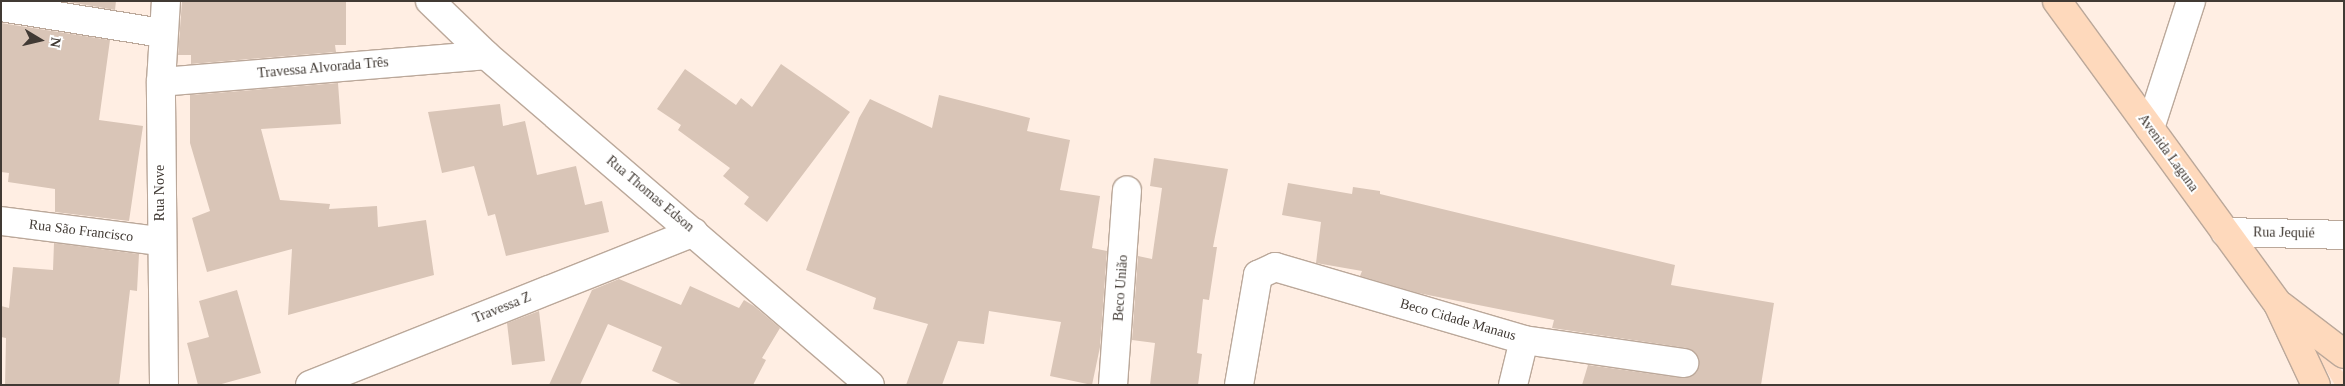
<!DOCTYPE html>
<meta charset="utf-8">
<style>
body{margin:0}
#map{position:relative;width:2345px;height:386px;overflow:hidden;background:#ffeee3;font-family:Georgia,serif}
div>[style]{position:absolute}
.green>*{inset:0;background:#ffdcc3}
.building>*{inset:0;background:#d9c5b7}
.roads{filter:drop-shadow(1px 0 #bba89a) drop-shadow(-1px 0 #bba89a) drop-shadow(0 1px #bba89a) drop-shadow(0 -1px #bba89a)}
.minor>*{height:28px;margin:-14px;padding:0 14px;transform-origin:14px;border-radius:14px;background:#fff}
.major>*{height:28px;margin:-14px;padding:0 14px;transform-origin:14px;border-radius:14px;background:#fed9bc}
span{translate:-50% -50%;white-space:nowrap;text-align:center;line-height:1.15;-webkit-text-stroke:4px #fff;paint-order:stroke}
.street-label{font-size:14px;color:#413a34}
.frame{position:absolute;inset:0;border:2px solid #413a34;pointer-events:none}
.north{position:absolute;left:15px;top:15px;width:50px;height:50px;-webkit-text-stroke:4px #fff;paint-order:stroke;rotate:99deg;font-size:14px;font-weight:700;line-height:20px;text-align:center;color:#413a34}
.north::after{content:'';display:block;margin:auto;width:18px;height:22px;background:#413a34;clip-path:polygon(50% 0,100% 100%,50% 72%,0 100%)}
</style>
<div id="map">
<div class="green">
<div style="clip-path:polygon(2299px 325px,2344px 373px,2344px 385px,2335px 385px)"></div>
</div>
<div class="building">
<div style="clip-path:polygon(63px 1px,116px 1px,115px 10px)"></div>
<div style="clip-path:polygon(182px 1px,346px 2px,346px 45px,335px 45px,336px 52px,191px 64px,191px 55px,178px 55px)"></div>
<div style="clip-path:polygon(1px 23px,110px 40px,99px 120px,143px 126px,129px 221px,55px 212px,55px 189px,8px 182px,9px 173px,1px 172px)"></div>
<div style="clip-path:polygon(781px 64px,850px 112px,767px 222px,744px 204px,749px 197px,723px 176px,730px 168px,678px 130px,681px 125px,657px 109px,685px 69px,736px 105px,741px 98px,752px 107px)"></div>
<div style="clip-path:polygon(338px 83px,341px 124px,261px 129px,280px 200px,330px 204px,329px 209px,377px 206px,378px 227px,426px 220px,434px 275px,288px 315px,292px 249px,207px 272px,192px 218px,210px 211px,190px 143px,190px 95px)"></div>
<div style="clip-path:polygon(939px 95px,1030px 118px,1027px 131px,1070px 140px,1060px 190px,1100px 196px,1092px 248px,1107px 251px,1100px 347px,1092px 385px,1050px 376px,1061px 322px,989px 311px,984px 344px,958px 341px,942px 385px,906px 385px,928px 324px,873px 309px,876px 298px,806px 270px,859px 118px,870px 99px,932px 128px)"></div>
<div style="clip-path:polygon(500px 104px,503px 126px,525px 121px,537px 175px,576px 166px,585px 205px,602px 201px,609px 232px,506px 256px,495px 214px,488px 216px,474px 166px,442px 173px,428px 112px)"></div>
<div style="clip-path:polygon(1154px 158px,1228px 169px,1213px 247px,1217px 247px,1209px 300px,1203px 299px,1197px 353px,1202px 354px,1198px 385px,1150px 385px,1155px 343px,1132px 340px,1138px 256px,1152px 259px,1162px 188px,1150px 186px)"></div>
<div style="clip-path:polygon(1288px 183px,1352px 194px,1353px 187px,1380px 191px,1380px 194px,1675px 265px,1671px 285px,1774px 303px,1761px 385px,1582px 385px,1588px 365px,1682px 378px,1697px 372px,1699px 358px,1686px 348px,1552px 328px,1554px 320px,1418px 293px,1360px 276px,1362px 271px,1316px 263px,1321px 222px,1282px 215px)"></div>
<div style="clip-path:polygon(54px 243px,139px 254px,137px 291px,130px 290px,119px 385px,5px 385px,6px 338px,1px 337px,1px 306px,9px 308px,13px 267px,53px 270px)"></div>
<div style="clip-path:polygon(619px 279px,681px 305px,690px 286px,739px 308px,744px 300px,754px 306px,780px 328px,762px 358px,766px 360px,753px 385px,683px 385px,652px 371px,662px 347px,608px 324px,580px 385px,549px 385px,592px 290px)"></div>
<div style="clip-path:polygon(237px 290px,261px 373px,218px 385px,198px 385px,187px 343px,209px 337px,199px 301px)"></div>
<div style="clip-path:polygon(539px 311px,545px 361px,512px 365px,507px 323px)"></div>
</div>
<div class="roads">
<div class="minor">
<div style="left:430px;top:1px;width:78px;rotate:44deg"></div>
<div style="left:486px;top:55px;width:506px;rotate:40.67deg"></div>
<div style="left:1px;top:7px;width:163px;rotate:9.2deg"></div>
<div style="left:161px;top:82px;width:326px;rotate:-4.7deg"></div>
<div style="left:2150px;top:128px;width:133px;rotate:-72.1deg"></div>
<div style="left:1px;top:221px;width:160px;rotate:7.2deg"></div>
<div style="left:2225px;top:232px;width:119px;rotate:1.4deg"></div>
<div style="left:164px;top:385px;width:303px;rotate:-90.6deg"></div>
<div style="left:161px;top:82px;width:81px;rotate:-86.5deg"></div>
<div style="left:310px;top:385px;width:413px;rotate:-21.7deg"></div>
<div style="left:1113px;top:385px;width:195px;rotate:-85.9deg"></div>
<div style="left:1239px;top:385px;width:112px;rotate:-80.2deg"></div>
<div style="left:1258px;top:275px;width:19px;rotate:-25deg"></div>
<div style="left:1275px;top:267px;width:259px;rotate:16.3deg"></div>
<div style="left:1524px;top:340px;width:162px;rotate:8.2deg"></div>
<div style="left:1513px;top:385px;width:46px;rotate:-76.3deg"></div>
</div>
<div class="major">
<div style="left:2057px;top:1px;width:375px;rotate:53.9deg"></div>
<div style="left:2278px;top:304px;width:89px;rotate:64.9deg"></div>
<div style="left:2281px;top:306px;width:79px;rotate:37.3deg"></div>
</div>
</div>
<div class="street-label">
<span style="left:323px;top:68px;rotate:-5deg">Travessa Alvorada Três</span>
<span style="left:2168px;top:153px;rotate:54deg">Avenida Laguna</span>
<span style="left:160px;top:193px;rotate:-90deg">Rua Nove</span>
<span style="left:650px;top:194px;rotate:40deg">Rua Thomas Edson</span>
<span style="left:81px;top:231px;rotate:7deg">Rua São Francisco</span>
<span style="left:2284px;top:233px;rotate:1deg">Rua Jequié</span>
<span style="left:1121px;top:288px;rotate:-86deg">Beco União</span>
<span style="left:502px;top:308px;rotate:-22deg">Travessa Z</span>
<span style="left:1458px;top:320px;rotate:16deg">Beco Cidade Manaus</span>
</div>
<div class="frame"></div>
<div class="north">N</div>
</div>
